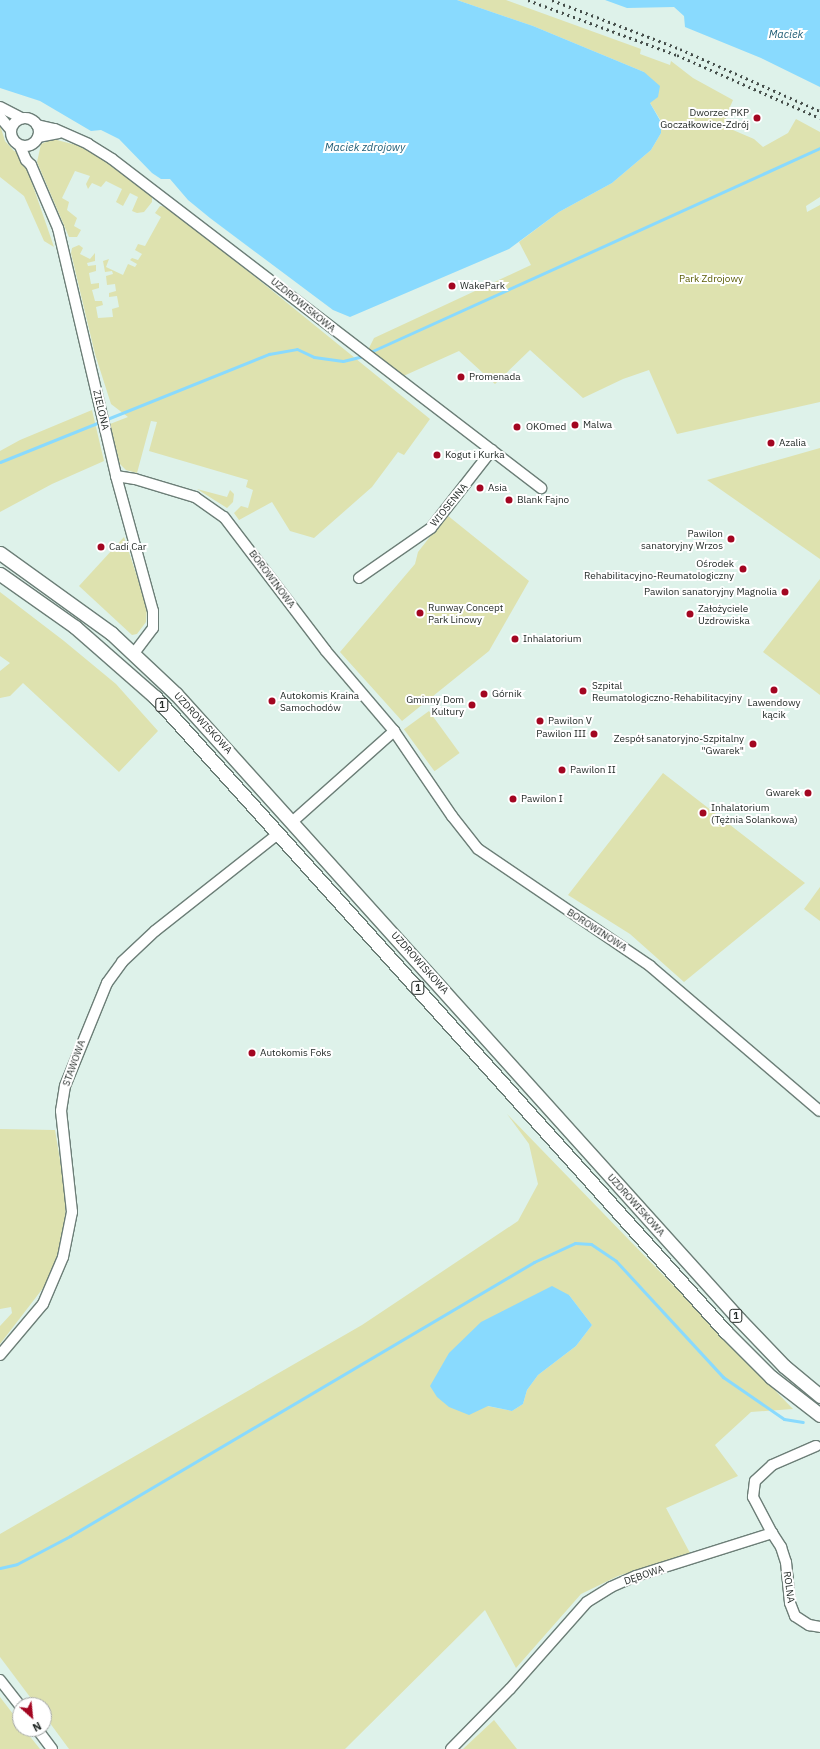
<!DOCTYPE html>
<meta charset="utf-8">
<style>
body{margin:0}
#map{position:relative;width:820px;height:1749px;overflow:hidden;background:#def2ea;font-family:"IBM Plex Sans",sans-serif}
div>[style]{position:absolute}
.green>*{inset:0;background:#dee2af;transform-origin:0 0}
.water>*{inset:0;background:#89dafe}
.stream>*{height:3px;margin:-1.5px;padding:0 1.5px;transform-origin:1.5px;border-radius:1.5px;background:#89dafe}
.roads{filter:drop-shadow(1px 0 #6c7e77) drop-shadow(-1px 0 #6c7e77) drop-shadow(0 1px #6c7e77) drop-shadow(0 -1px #6c7e77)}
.minor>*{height:10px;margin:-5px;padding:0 5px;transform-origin:5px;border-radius:5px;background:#fff}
.minor>.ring{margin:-5px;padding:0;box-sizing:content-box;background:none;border:10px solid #fff;border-radius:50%}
.major>*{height:13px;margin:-6.5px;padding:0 6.5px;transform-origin:6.5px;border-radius:6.5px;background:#fff}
.rail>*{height:3px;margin-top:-1.5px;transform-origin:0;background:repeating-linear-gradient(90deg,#464f4b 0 2px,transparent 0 6px)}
.dots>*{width:11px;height:11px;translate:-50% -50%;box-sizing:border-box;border:2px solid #fff;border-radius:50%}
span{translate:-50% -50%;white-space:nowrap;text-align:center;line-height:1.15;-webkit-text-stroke:4px #fff;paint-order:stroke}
.shield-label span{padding:1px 3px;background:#fff;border:1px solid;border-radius:3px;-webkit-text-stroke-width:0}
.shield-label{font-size:9px;color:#232a27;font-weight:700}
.poi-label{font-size:10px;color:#232a27}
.right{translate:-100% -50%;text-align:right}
.left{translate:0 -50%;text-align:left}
.park-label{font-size:10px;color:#5b5d05}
.street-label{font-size:10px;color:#232a27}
.water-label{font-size:11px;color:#1f5d76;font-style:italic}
.north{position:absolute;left:12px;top:1697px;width:40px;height:40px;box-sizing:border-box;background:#fff;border:1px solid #a7aaa9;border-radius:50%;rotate:153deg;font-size:11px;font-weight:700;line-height:16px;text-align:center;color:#232a27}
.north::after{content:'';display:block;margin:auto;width:14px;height:18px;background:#a30621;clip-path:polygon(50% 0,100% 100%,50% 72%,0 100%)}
</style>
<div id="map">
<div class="green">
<div style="clip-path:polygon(457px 0,506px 0,641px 49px,640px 54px,670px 65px,671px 61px,693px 78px,733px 100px,726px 116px,726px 127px,754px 139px,763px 147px,788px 133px,796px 119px,820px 132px,820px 197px,806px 206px,807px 212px,820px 205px,820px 402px,677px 434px,649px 370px,623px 379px,583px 398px,530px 350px,495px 384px,459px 351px,399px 378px,380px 362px,369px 348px,374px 338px,531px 265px,519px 242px,559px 212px,612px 183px,651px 150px,661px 133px,661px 121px,650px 103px,644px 72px,533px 26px)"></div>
<div style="clip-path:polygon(0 125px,5px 141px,14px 151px,22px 154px,54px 247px,44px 241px,24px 196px,0 177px)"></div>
<div style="clip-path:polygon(53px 139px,80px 146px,118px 168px,152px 195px,152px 202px,144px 212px,137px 213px,132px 211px,138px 197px,130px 193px,123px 206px,116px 202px,122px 189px,106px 181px,101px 187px,92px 183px,88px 189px,86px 184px,90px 176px,75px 171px,62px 198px,69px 202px,67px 210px,77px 218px,74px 226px,81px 230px,77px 237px,69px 237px,37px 162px,41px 144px)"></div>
<div style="clip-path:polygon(160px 206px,169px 207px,430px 419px,404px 455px,398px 452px,372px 487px,314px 538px,290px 531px,272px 502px,239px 520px,234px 513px,241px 506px,248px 508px,253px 490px,246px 487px,248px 480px,149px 451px,157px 422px,151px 421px,137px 473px,126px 470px,120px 464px,110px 424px,128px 417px,111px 404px,95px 354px,71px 253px,72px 248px,79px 245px,83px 248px,80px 254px,90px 259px,95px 253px,95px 261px,87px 263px,88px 266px,96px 265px,96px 271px,89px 273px,91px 284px,99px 283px,99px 288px,92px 290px,95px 301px,102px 301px,103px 305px,96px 307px,98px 318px,113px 317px,112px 309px,119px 307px,117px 296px,109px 297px,109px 293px,116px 291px,115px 284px,107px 285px,106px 276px,113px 274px,112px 271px,105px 272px,103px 261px,109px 259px,106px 267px,123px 275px,128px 264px,135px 267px,137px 264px,130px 260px,132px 258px,138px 260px,142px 254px,135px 250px,138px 244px,145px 246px,161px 217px,155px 213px)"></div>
<div style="clip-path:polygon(92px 410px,104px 461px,52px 484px,0 512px,0 451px,20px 440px)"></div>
<div style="clip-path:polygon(820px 448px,820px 559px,707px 480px)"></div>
<div style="clip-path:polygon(197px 489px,227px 497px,230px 490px,234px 494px,233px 502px,227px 508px)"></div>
<div style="clip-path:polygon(447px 515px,529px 581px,489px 651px,402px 721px,340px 652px,415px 564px,418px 552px)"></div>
<div style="clip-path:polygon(124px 537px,147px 607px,146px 622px,137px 634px,132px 635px,79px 586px)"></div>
<div style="clip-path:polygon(820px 579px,820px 695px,763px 652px)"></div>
<div style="clip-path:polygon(0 592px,64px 641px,116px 684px,158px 731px,119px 772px,23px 683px,10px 696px,0 698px,0 671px,10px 663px,0 656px)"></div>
<div style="left:429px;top:711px;width:52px;height:31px;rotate:54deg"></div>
<div style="clip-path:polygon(663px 773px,805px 883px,684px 982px,630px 934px,568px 895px)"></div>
<div style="clip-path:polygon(820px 887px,820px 921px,804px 909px)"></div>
<div style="clip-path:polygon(evenodd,507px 1114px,793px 1409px,751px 1412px,715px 1445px,738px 1476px,666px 1508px,690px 1553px,618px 1576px,581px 1594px,516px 1668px,485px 1610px,345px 1749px,69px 1749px,44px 1715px,44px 1705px,36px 1705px,0 1657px,0 1534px,362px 1325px,518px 1221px,538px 1184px,529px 1144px,507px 1114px,569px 1295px,592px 1325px,576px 1346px,538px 1375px,527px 1390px,523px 1404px,512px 1411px,487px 1406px,569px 1295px)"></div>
<div style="clip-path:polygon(0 1129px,55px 1130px,66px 1196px,65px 1228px,57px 1260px,47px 1283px,0 1344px,0 1326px,12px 1313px,11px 1307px,0 1309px)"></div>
<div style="clip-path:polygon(0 1697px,20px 1723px,20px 1729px,24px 1729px,40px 1749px,0 1749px)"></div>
<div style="clip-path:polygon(494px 1720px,517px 1749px,463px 1749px)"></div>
</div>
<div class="water">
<div style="clip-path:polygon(0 0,457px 0,533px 26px,644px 72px,660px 86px,658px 97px,650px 103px,661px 122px,661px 133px,651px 150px,612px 183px,559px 212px,509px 249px,350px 317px,333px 310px,210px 218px,188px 200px,170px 179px,161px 179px,152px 173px,119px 139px,101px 130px,91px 131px,40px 101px,0 88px)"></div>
<div style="clip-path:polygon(605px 0,820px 0,820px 87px,761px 58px,685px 27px,684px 16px,674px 7px,627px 8px)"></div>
<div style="clip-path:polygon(552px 1286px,569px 1295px,592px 1325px,576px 1346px,538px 1375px,527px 1390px,523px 1404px,512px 1411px,488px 1406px,469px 1415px,449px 1407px,437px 1397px,430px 1386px,449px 1353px,481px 1322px)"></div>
</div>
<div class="stream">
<div style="left:368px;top:353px;width:496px;rotate:-24.4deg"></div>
<div style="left:0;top:462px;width:290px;rotate:-21.9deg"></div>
<div style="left:269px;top:354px;width:28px;rotate:-10deg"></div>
<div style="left:297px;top:349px;width:19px;rotate:25deg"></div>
<div style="left:314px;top:357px;width:29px;rotate:8deg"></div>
<div style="left:343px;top:361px;width:21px;rotate:-14deg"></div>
<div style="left:0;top:1568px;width:17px;rotate:-13deg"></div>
<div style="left:17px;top:1564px;width:60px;rotate:-27.8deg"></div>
<div style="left:70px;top:1536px;width:539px;rotate:-30.56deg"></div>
<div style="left:534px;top:1262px;width:45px;rotate:-24.9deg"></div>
<div style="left:575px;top:1243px;width:16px;rotate:4deg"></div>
<div style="left:591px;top:1244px;width:30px;rotate:34deg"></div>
<div style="left:616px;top:1261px;width:158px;rotate:47.3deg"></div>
<div style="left:723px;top:1377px;width:74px;rotate:34.5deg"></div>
<div style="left:784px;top:1419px;width:19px;rotate:9deg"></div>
</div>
<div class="roads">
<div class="minor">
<div style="left:0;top:107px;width:25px;rotate:27deg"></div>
<div style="left:0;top:117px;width:17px;rotate:50deg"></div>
<div class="ring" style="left:11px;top:118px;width:18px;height:18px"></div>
<div style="left:37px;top:125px;width:18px;rotate:13deg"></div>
<div style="left:55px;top:129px;width:36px;rotate:24deg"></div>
<div style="left:88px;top:144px;width:28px;rotate:32deg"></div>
<div style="left:112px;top:159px;width:541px;rotate:37.48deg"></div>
<div style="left:38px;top:137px;width:21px;rotate:-11deg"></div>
<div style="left:20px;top:146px;width:15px;rotate:67deg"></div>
<div style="left:26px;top:160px;width:7px;rotate:45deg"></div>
<div style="left:31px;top:165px;width:69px;rotate:66.8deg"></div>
<div style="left:58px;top:228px;width:255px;rotate:76.8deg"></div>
<div style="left:116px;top:476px;width:140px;rotate:74.7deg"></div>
<div style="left:153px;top:611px;width:17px;rotate:90deg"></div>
<div style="left:153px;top:628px;width:31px;rotate:127deg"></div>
<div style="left:116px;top:476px;width:19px;rotate:9deg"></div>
<div style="left:135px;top:479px;width:63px;rotate:16.7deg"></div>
<div style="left:195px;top:497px;width:35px;rotate:35deg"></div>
<div style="left:224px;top:517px;width:168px;rotate:52.7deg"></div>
<div style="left:326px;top:651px;width:105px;rotate:49.6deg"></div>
<div style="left:394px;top:731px;width:103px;rotate:55.7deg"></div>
<div style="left:452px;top:816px;width:42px;rotate:51.8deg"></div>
<div style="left:478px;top:849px;width:208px;rotate:34.2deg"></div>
<div style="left:650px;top:966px;width:223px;rotate:40.5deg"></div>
<div style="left:359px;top:578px;width:88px;rotate:-34.8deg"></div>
<div style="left:431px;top:528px;width:99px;rotate:-52deg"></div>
<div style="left:292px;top:822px;width:137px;rotate:-41.7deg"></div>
<div style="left:0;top:1355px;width:67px;rotate:-49.9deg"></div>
<div style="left:43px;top:1304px;width:51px;rotate:-66.9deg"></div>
<div style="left:63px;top:1257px;width:46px;rotate:-78.7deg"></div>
<div style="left:72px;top:1212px;width:102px;rotate:-96.2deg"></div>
<div style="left:61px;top:1111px;width:25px;rotate:-81deg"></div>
<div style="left:65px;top:1086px;width:111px;rotate:-67.8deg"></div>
<div style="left:107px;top:983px;width:26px;rotate:-54deg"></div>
<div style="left:122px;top:962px;width:45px;rotate:-43.2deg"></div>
<div style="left:155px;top:931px;width:158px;rotate:-38.3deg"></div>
<div style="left:772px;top:1533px;width:17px;rotate:57deg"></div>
<div style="left:781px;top:1547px;width:16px;rotate:72deg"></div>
<div style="left:786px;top:1562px;width:41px;rotate:84.4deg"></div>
<div style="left:790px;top:1603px;width:14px;rotate:69deg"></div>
<div style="left:795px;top:1616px;width:17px;rotate:33deg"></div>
<div style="left:809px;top:1625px;width:11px;rotate:10deg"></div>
<div style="left:0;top:1680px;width:33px;rotate:52deg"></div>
<div style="left:37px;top:1729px;width:25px;rotate:53deg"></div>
<div style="left:451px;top:1749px;width:84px;rotate:-45.5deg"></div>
<div style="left:510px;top:1689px;width:116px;rotate:-48.5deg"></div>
<div style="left:587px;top:1602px;width:28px;rotate:-32deg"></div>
<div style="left:611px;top:1587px;width:27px;rotate:-24deg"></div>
<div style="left:636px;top:1576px;width:143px;rotate:-17.5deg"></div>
<div style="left:772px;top:1533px;width:41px;rotate:-117.8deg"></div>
<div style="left:753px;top:1497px;width:16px;rotate:-83deg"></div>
<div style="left:755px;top:1481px;width:23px;rotate:-43deg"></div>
<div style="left:772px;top:1465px;width:48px;rotate:-23.4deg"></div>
</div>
<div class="major">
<div style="left:0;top:553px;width:137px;rotate:35.8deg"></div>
<div style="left:111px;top:633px;width:89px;rotate:43.2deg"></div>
<div style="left:176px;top:694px;width:841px;rotate:47.99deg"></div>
<div style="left:739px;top:1319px;width:65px;rotate:46.2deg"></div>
<div style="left:784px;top:1366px;width:47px;rotate:39.8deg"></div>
<div style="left:0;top:574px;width:92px;rotate:35.2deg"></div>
<div style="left:75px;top:627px;width:106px;rotate:41.2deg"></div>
<div style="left:155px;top:697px;width:854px;rotate:48.04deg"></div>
<div style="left:726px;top:1332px;width:64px;rotate:45deg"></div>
<div style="left:771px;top:1377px;width:62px;rotate:37.8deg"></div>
</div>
</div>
<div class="rail">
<div style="left:528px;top:0;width:159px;rotate:20.3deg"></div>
<div style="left:677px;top:55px;width:156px;rotate:23.8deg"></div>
<div style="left:552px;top:0;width:137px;rotate:20.9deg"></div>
<div style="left:680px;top:49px;width:153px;rotate:23.9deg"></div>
</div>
<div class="dots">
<div style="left:757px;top:118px;background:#a30621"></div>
<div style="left:452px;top:286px;background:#a30621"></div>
<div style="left:461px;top:377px;background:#a30621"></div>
<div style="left:575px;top:425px;background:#a30621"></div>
<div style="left:517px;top:427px;background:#a30621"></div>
<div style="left:771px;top:443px;background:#a30621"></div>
<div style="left:437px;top:455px;background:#a30621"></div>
<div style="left:480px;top:488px;background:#a30621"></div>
<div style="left:509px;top:500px;background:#a30621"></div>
<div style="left:731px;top:539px;background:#a30621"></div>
<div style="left:101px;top:547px;background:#a30621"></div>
<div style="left:743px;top:569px;background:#a30621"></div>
<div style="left:785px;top:592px;background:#a30621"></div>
<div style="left:420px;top:613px;background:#a30621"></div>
<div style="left:690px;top:614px;background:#a30621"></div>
<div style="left:515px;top:639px;background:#a30621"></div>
<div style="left:774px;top:690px;background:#a30621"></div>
<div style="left:583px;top:691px;background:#a30621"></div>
<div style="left:484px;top:694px;background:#a30621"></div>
<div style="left:272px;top:701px;background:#a30621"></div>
<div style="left:472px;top:705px;background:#a30621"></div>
<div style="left:540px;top:721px;background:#a30621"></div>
<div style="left:594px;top:734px;background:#a30621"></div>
<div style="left:753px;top:744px;background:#a30621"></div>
<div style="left:562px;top:770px;background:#a30621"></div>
<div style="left:808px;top:793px;background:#a30621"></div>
<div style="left:513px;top:799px;background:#a30621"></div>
<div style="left:703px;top:813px;background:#a30621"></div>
<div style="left:252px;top:1053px;background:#a30621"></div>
</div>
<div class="shield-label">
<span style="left:162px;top:705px">1</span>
<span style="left:418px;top:988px">1</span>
<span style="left:736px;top:1316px">1</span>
</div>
<div class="poi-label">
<span class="right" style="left:749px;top:118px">Dworzec PKP<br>Goczałkowice-Zdrój</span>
<span class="left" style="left:460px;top:286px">WakePark</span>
<span class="left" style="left:469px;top:377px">Promenada</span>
<span class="left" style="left:583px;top:425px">Malwa</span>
<span class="left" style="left:526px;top:427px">OKOmed</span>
<span class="left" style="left:779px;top:443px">Azalia</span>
<span class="left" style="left:445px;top:455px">Kogut i Kurka</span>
<span class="left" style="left:488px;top:488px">Asia</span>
<span class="left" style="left:517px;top:500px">Blank Fajno</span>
<span class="right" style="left:723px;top:539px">Pawilon<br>sanatoryjny Wrzos</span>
<span class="left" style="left:109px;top:547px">Cadi Car</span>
<span class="right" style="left:734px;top:569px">Ośrodek<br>Rehabilitacyjno-Reumatologiczny</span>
<span class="right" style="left:777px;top:592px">Pawilon sanatoryjny Magnolia</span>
<span class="left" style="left:428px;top:613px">Runway Concept<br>Park Linowy</span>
<span class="left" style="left:698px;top:614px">Założyciele<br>Uzdrowiska</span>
<span class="left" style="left:523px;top:639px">Inhalatorium</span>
<span class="left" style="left:592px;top:691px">Szpital<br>Reumatologiczno-Rehabilitacyjny</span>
<span class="left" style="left:492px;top:694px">Górnik</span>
<span class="left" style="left:280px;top:701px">Autokomis Kraina<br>Samochodów</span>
<span class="right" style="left:464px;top:705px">Gminny Dom<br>Kultury</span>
<span style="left:774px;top:708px">Lawendowy<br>kącik</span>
<span class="left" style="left:548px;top:721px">Pawilon V</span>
<span class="right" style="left:586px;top:734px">Pawilon III</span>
<span class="right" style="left:744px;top:744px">Zespół sanatoryjno-Szpitalny<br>"Gwarek"</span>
<span class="left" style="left:570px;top:770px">Pawilon II</span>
<span class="right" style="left:800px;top:793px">Gwarek</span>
<span class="left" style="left:521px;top:799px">Pawilon I</span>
<span class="left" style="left:711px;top:813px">Inhalatorium<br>(Tężnia Solankowa)</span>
<span class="left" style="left:260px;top:1053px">Autokomis Foks</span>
</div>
<div class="park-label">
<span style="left:711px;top:279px">Park Zdrojowy</span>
</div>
<div class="street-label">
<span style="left:303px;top:305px;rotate:39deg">UZDROWISKOWA</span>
<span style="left:101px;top:410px;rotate:77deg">ZIELONA</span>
<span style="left:449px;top:505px;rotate:-51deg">WIOSENNA</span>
<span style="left:272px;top:579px;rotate:53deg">BOROWINOWA</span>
<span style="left:203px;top:723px;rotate:47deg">UZDROWISKOWA</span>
<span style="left:597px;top:930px;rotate:33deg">BOROWINOWA</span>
<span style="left:420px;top:963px;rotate:48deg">UZDROWISKOWA</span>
<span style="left:74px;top:1063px;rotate:-70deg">STAWOWA</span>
<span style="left:636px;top:1205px;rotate:48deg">UZDROWISKOWA</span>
<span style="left:644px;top:1575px;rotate:-19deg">DĘBOWA</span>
<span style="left:789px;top:1587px;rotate:82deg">ROLNA</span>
</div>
<div class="water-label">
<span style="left:786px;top:34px">Maciek</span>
<span style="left:365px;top:147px">Maciek zdrojowy</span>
</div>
<div class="north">N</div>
</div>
